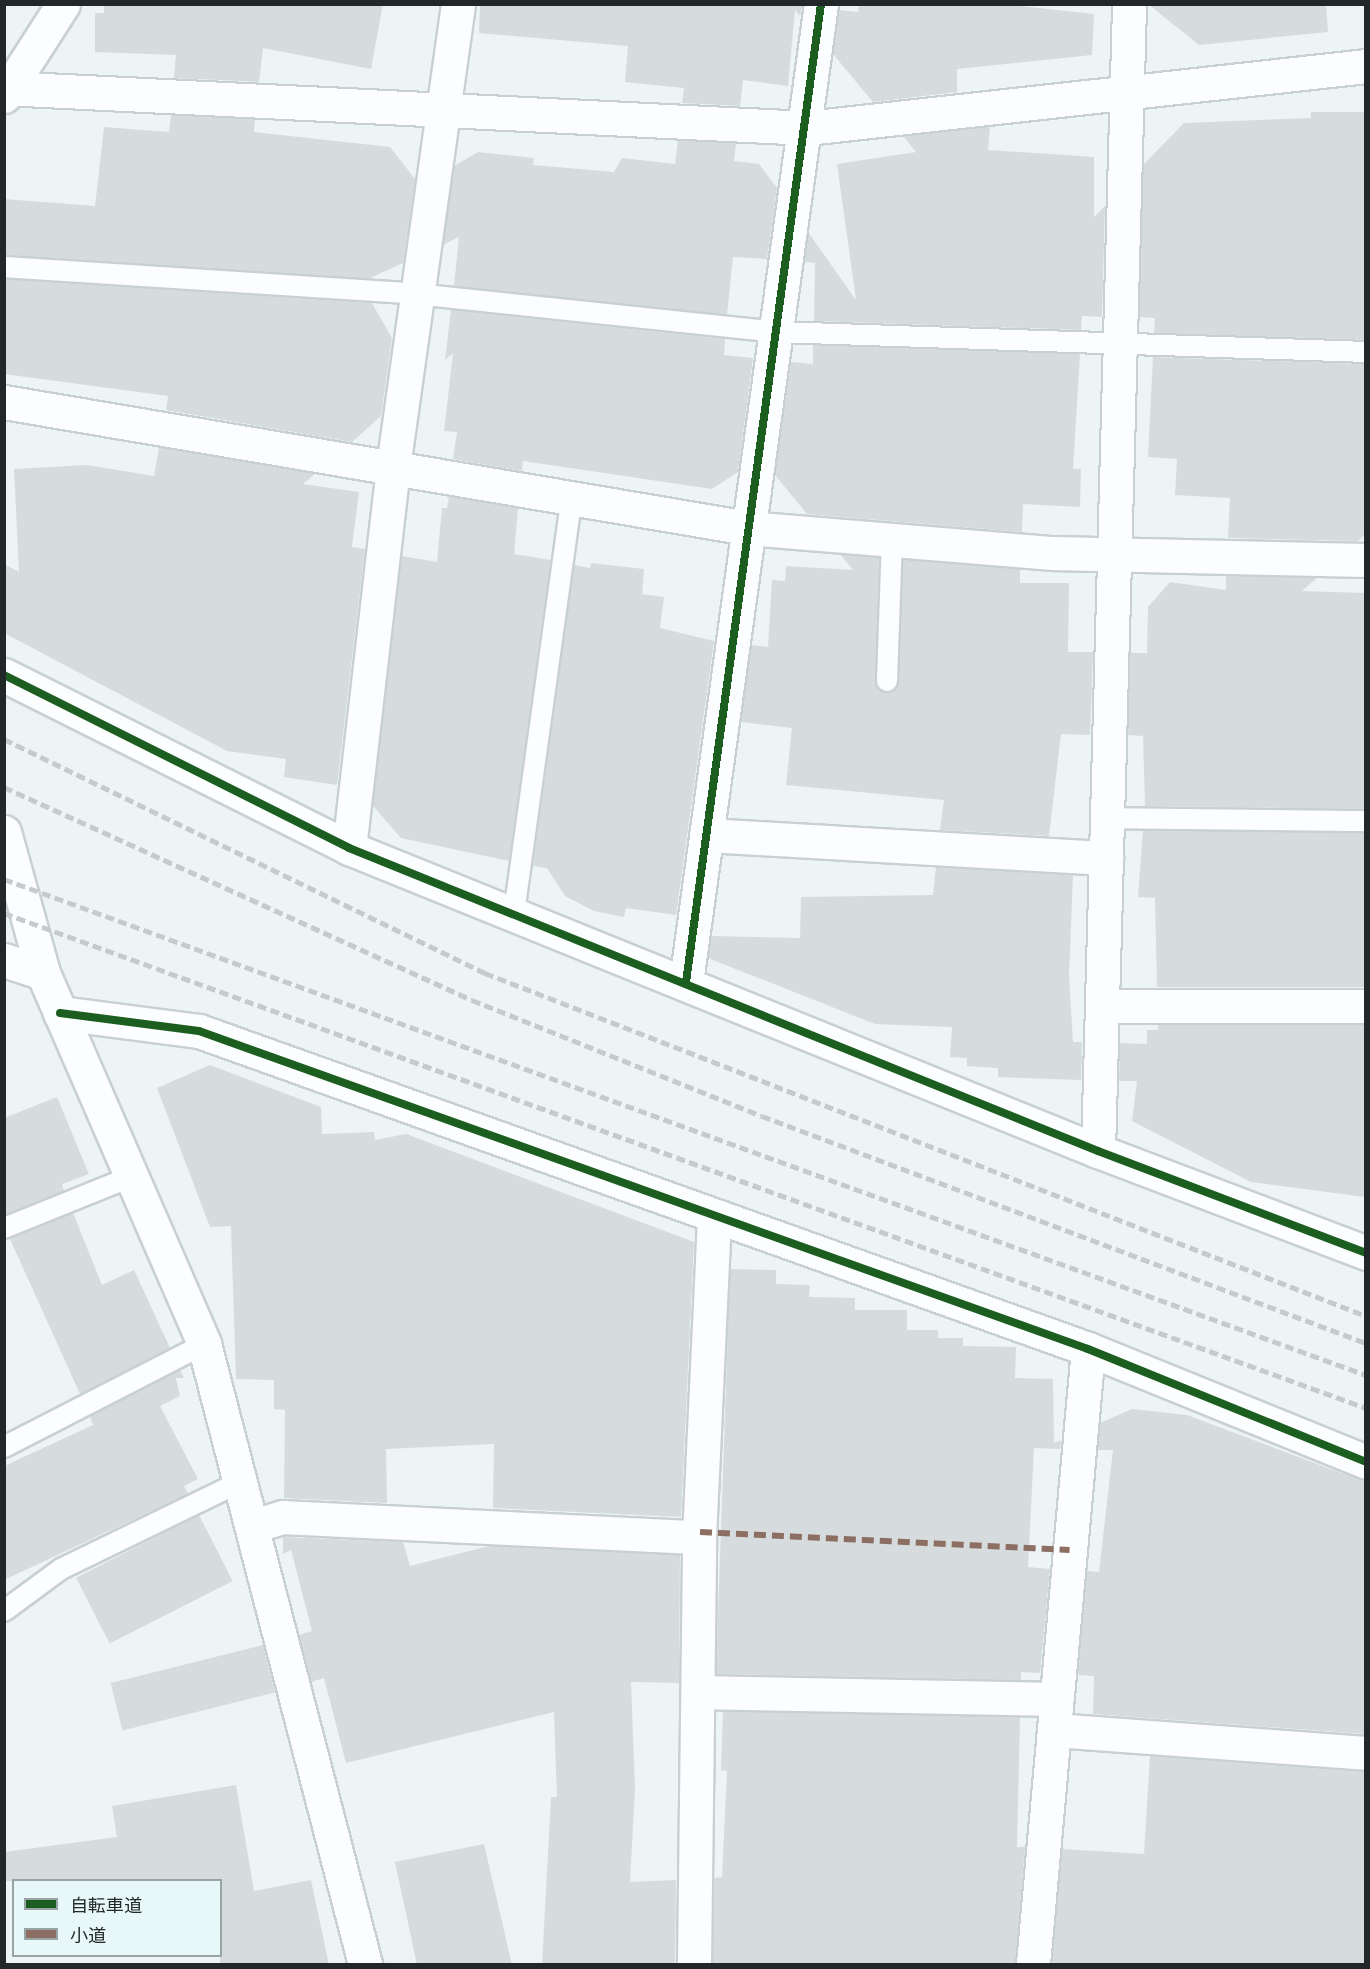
<!DOCTYPE html>
<meta charset="utf-8">
<style>
body{margin:0}
#map{position:relative;width:1370px;height:1969px;overflow:hidden;background:#ecf4f5;font-family:"PT Sans","Noto Sans JP",sans-serif}
div>[style]{position:absolute}
.building>*{inset:0;background:#d6dcdd;transform-origin:0 0}
.roads{filter:drop-shadow(2px 0 #c9d0d0) drop-shadow(-2px 0 #c9d0d0) drop-shadow(0 2px #c9d0d0) drop-shadow(0 -2px #c9d0d0)}
.service>*{height:20px;margin:-10px;padding:0 10px;transform-origin:10px;border-radius:10px;background:#fcfdfe}
.minor>*{height:33px;margin:-16.5px;padding:0 16.5px;transform-origin:16.5px;border-radius:16.5px;background:#fcfdfe}
.tertiary>*{height:33px;margin:-16.5px;padding:0 16.5px;transform-origin:16.5px;border-radius:16.5px;background:#fcfdfe}
.rail>*{height:4.5px;margin-top:-2.25px;transform-origin:0;background:repeating-linear-gradient(90deg,#c7caca 0 9px,transparent 0 13.5px)}
.quiet>*{height:6px;margin-top:-3px;transform-origin:0;background:repeating-linear-gradient(90deg,#8d6e63 0 12px,transparent 0 18px)}
.cycleway>*{height:8px;margin:-4px;padding:0 4px;transform-origin:4px;border-radius:4px;background:#1b5e20}
span{translate:-50% -50%;white-space:nowrap;text-align:center;line-height:1.15;-webkit-text-stroke:4.5px #e8f8f9;paint-order:stroke}
.frame{position:absolute;inset:0;border:6px solid #222828;pointer-events:none}
.legend{position:absolute;left:12px;top:1879px;width:210px;height:78px;box-sizing:border-box;background:#e8f8f9;border:2px solid #99a5a5;margin:0;padding:8px 10px;list-style:none;font-size:18px;color:#222828}
.legend li{display:flex;align-items:center;gap:12px;height:30px}
.legend b{width:30px;border:2px solid #99a5a5}
</style>
<div id="map">
<div class="building">
<div style="clip-path:polygon(104px 4px,383px 4px,371px 69px,263px 48px,259px 82px,174px 78px,176px 55px,95px 52px,95px 13px,104px 13px)"></div>
<div style="clip-path:polygon(480px 4px,796px 4px,802px 6px,800px 16px,795px 10px,788px 86px,743px 80px,740px 106px,682px 103px,684px 88px,625px 82px,628px 46px,479px 33px)"></div>
<div style="clip-path:polygon(859px 4px,1003px 4px,1094px 14px,1092px 55px,957px 69px,957px 92px,873px 102px,833px 54px,839px 10px,858px 12px)"></div>
<div style="clip-path:polygon(1148px 4px,1326px 4px,1328px 32px,1199px 45px)"></div>
<div style="clip-path:polygon(1311px 112px,1365px 112px,1365px 340px,1154px 333px,1155px 318px,1139px 317px,1143px 165px,1184px 123px,1311px 118px)"></div>
<div style="clip-path:polygon(171px 115px,255px 119px,254px 132px,390px 147px,415px 179px,403px 263px,368px 279px,4px 255px,4px 199px,95px 206px,104px 127px,169px 132px)"></div>
<div style="clip-path:polygon(990px 127px,988px 150px,1094px 157px,1094px 217px,1105px 206px,1102px 317px,1082px 316px,1081px 330px,814px 321px,815px 263px,804px 262px,808px 232px,856px 300px,837px 164px,916px 152px,903px 136px)"></div>
<div style="clip-path:polygon(678px 140px,736px 143px,734px 161px,759px 164px,777px 188px,767px 259px,733px 257px,727px 315px,454px 286px,459px 237px,443px 245px,454px 166px,478px 152px,534px 158px,533px 165px,614px 172px,622px 158px,675px 164px)"></div>
<div style="clip-path:polygon(4px 279px,372px 303px,392px 338px,381px 416px,352px 442px,166px 410px,168px 396px,4px 374px)"></div>
<div style="clip-path:polygon(451px 310px,725px 339px,724px 355px,753px 358px,738px 472px,712px 489px,523px 461px,522px 471px,453px 459px,457px 432px,444px 431px,453px 353px,445px 360px)"></div>
<div style="clip-path:polygon(813px 345px,1080px 354px,1073px 469px,1081px 469px,1080px 507px,1023px 504px,1022px 532px,807px 514px,775px 475px,791px 362px,813px 364px)"></div>
<div style="clip-path:polygon(1153px 357px,1365px 364px,1365px 534px,1358px 541px,1228px 538px,1230px 498px,1175px 495px,1177px 459px,1148px 457px)"></div>
<div style="clip-path:polygon(159px 447px,315px 474px,303px 484px,359px 492px,352px 547px,365px 549px,337px 785px,284px 777px,286px 759px,227px 751px,4px 633px,4px 564px,19px 572px,14px 469px,87px 465px,154px 476px)"></div>
<div style="clip-path:polygon(449px 496px,518px 508px,514px 554px,551px 560px,509px 861px,401px 838px,373px 806px,402px 556px,437px 562px,442px 508px,447px 508px)"></div>
<div style="clip-path:polygon(840px 554px,879px 558px,875px 681px,886px 693px,899px 681px,903px 560px,1020px 569px,1020px 583px,1069px 583px,1068px 652px,1093px 652px,1090px 735px,1061px 734px,1049px 836px,940px 830px,944px 800px,786px 785px,792px 728px,741px 722px,751px 645px,768px 647px,772px 580px,785px 581px,786px 566px,853px 570px)"></div>
<div style="clip-path:polygon(591px 563px,644px 569px,642px 594px,664px 597px,660px 628px,714px 641px,676px 915px,626px 908px,624px 917px,594px 911px,565px 896px,547px 868px,533px 866px,574px 565px,590px 568px)"></div>
<div style="clip-path:polygon(1226px 576px,1317px 578px,1302px 591px,1365px 593px,1365px 809px,1145px 806px,1143px 736px,1128px 735px,1130px 653px,1147px 653px,1148px 607px,1170px 582px,1226px 590px)"></div>
<div style="clip-path:polygon(1143px 830px,1365px 833px,1365px 987px,1157px 987px,1155px 898px,1138px 897px)"></div>
<div style="clip-path:polygon(936px 867px,1073px 875px,1069px 976px,1073px 1042px,1082px 1042px,1081px 1080px,998px 1077px,998px 1068px,967px 1066px,967px 1058px,950px 1057px,952px 1027px,875px 1024px,708px 958px,711px 936px,800px 938px,801px 897px,933px 895px)"></div>
<div style="clip-path:polygon(1158px 1025px,1365px 1025px,1365px 1197px,1251px 1182px,1132px 1121px,1137px 1081px,1119px 1081px,1120px 1043px,1147px 1044px,1147px 1030px,1158px 1030px)"></div>
<div style="clip-path:polygon(210px 1065px,321px 1107px,322px 1134px,374px 1132px,375px 1140px,406px 1134px,694px 1242px,681px 1517px,493px 1508px,494px 1444px,386px 1449px,387px 1503px,284px 1498px,285px 1410px,274px 1409px,274px 1380px,236px 1379px,231px 1226px,210px 1227px,157px 1088px)"></div>
<div style="clip-path:polygon(57px 1097px,89px 1174px,62px 1184px,64px 1191px,4px 1215px,4px 1118px)"></div>
<div style="clip-path:polygon(73px 1213px,102px 1285px,134px 1270px,170px 1348px,80px 1394px,10px 1239px)"></div>
<div style="clip-path:polygon(730px 1269px,776px 1270px,776px 1284px,810px 1285px,809px 1297px,855px 1298px,855px 1310px,907px 1310px,907px 1330px,938px 1330px,938px 1338px,963px 1338px,963px 1346px,1016px 1347px,1015px 1378px,1053px 1379px,1054px 1443px,1061px 1440px,1060px 1449px,1034px 1448px,1028px 1567px,1050px 1569px,1040px 1673px,1021px 1672px,1021px 1680px,716px 1674px)"></div>
<div style="clip-path:polygon(180px 1370px,184px 1378px,176px 1378px,180px 1396px,160px 1406px,198px 1479px,184px 1486px,188px 1494px,4px 1580px,4px 1466px,93px 1425px,90px 1416px)"></div>
<div style="clip-path:polygon(1132px 1409px,1187px 1415px,1365px 1482px,1365px 1734px,1093px 1714px,1094px 1676px,1078px 1675px,1087px 1571px,1099px 1572px,1113px 1450px,1098px 1450px,1100px 1423px)"></div>
<div style="left:199px;top:1515px;width:74px;height:138px;rotate:63deg"></div>
<div style="clip-path:polygon(283px 1537px,403px 1542px,410px 1566px,489px 1546px,680px 1555px,679px 1683px,631px 1682px,635px 1788px,630px 1882px,676px 1880px,675px 1965px,542px 1965px,551px 1797px,557px 1797px,554px 1712px,346px 1763px,324px 1678px,311px 1682px,299px 1635px,312px 1631px,291px 1550px,283px 1554px)"></div>
<div style="left:263px;top:1645px;width:49px;height:157px;rotate:76deg"></div>
<div style="clip-path:polygon(723px 1711px,1020px 1717px,1017px 1847px,1025px 1847px,1015px 1965px,713px 1965px,714px 1878px,722px 1877px,727px 1771px,721px 1770px)"></div>
<div style="clip-path:polygon(1150px 1756px,1365px 1772px,1365px 1965px,1052px 1965px,1062px 1849px,1144px 1854px)"></div>
<div style="clip-path:polygon(236px 1785px,254px 1891px,311px 1880px,329px 1965px,220px 1965px,220px 1881px,4px 1881px,4px 1852px,117px 1837px,112px 1806px)"></div>
<div style="clip-path:polygon(484px 1844px,512px 1965px,417px 1965px,395px 1862px)"></div>
</div>
<div class="roads">
<div class="service">
<div style="left:4px;top:267px;width:413px;rotate:3.7deg"></div>
<div style="left:416px;top:294px;width:363px;rotate:6deg"></div>
<div style="left:777px;top:332px;width:589px;rotate:1.94deg"></div>
<div style="left:887px;top:681px;width:144px;rotate:-88deg"></div>
<div style="left:1107px;top:818px;width:259px;rotate:0.7deg"></div>
<div style="left:514px;top:913px;width:417px;rotate:-82.1deg"></div>
<div style="left:4px;top:1228px;width:139px;rotate:-22deg"></div>
<div style="left:4px;top:1447px;width:225px;rotate:-27.2deg"></div>
<div style="left:4px;top:1611px;width:71px;rotate:-36.4deg"></div>
<div style="left:61px;top:1569px;width:199px;rotate:-25.9deg"></div>
</div>
<div class="minor">
<div style="left:4px;top:88px;width:804px;rotate:2.85deg"></div>
<div style="left:807px;top:128px;width:562px;rotate:-6.33deg"></div>
<div style="left:4px;top:96px;width:109px;rotate:-57.3deg"></div>
<div style="left:4px;top:402px;width:754px;rotate:9.62deg"></div>
<div style="left:747px;top:528px;width:307px;rotate:4.7deg"></div>
<div style="left:1053px;top:553px;width:313px;rotate:1.3deg"></div>
<div style="left:4px;top:675px;width:386px;rotate:26.6deg"></div>
<div style="left:349px;top:848px;width:808px;rotate:22.03deg"></div>
<div style="left:1098px;top:1151px;width:287px;rotate:20.8deg"></div>
<div style="left:4px;top:832px;width:146px;rotate:74.5deg"></div>
<div style="left:706px;top:835px;width:401px;rotate:3.3deg"></div>
<div style="left:349px;top:848px;width:384px;rotate:-83.4deg"></div>
<div style="left:393px;top:467px;width:468px;rotate:-82deg"></div>
<div style="left:4px;top:960px;width:41px;rotate:18.4deg"></div>
<div style="left:686px;top:982px;width:987px;rotate:-82.14deg"></div>
<div style="left:1103px;top:1006px;width:263px"></div>
<div style="left:60px;top:1013px;width:140px;rotate:7.4deg"></div>
<div style="left:199px;top:1031px;width:944px;rotate:19.68deg"></div>
<div style="left:1088px;top:1349px;width:300px;rotate:22.1deg"></div>
<div style="left:253px;top:1526px;width:31px;rotate:-17deg"></div>
<div style="left:283px;top:1517px;width:416px;rotate:2.8deg"></div>
<div style="left:698px;top:1692px;width:358px;rotate:1.1deg"></div>
<div style="left:1054px;top:1730px;width:313px;rotate:4.2deg"></div>
<div style="left:694px;top:1964px;width:427px;rotate:-89.3deg"></div>
<div style="left:699px;top:1537px;width:322px;rotate:-87.3deg"></div>
</div>
<div class="tertiary">
<div style="left:43px;top:973px;width:404px;rotate:66.5deg"></div>
<div style="left:204px;top:1344px;width:641px;rotate:75.44deg"></div>
<div style="left:1098px;top:1151px;width:1147px;rotate:-88.45deg"></div>
<div style="left:1033px;top:1964px;width:617px;rotate:-84.89deg"></div>
</div>
</div>
<div class="rail">
<div style="left:4px;top:739px;width:535px;rotate:25.94deg"></div>
<div style="left:485px;top:973px;width:945px;rotate:21.27deg"></div>
<div style="left:4px;top:787px;width:514px;rotate:24.47deg"></div>
<div style="left:472px;top:1000px;width:312px;rotate:21.8deg"></div>
<div style="left:762px;top:1116px;width:645px;rotate:20.6deg"></div>
<div style="left:4px;top:879px;width:1450px;rotate:20.01deg"></div>
<div style="left:4px;top:913px;width:1449px;rotate:19.97deg"></div>
</div>
<div class="quiet">
<div style="left:700px;top:1532px;width:370px;rotate:2.8deg"></div>
</div>
<div class="cycleway">
<div style="left:4px;top:675px;width:386px;rotate:26.6deg"></div>
<div style="left:349px;top:848px;width:808px;rotate:22.03deg"></div>
<div style="left:1098px;top:1151px;width:287px;rotate:20.8deg"></div>
<div style="left:686px;top:982px;width:987px;rotate:-82.14deg"></div>
<div style="left:60px;top:1013px;width:140px;rotate:7.4deg"></div>
<div style="left:199px;top:1031px;width:944px;rotate:19.68deg"></div>
<div style="left:1088px;top:1349px;width:300px;rotate:22.1deg"></div>
</div>
<div class="frame"></div>
<ul class="legend">
<li><b style="height:8px;background:#1b5e20"></b>自転車道</li>
<li><b style="height:8px;background:#8d6e63"></b>小道</li>
</ul>
</div>
